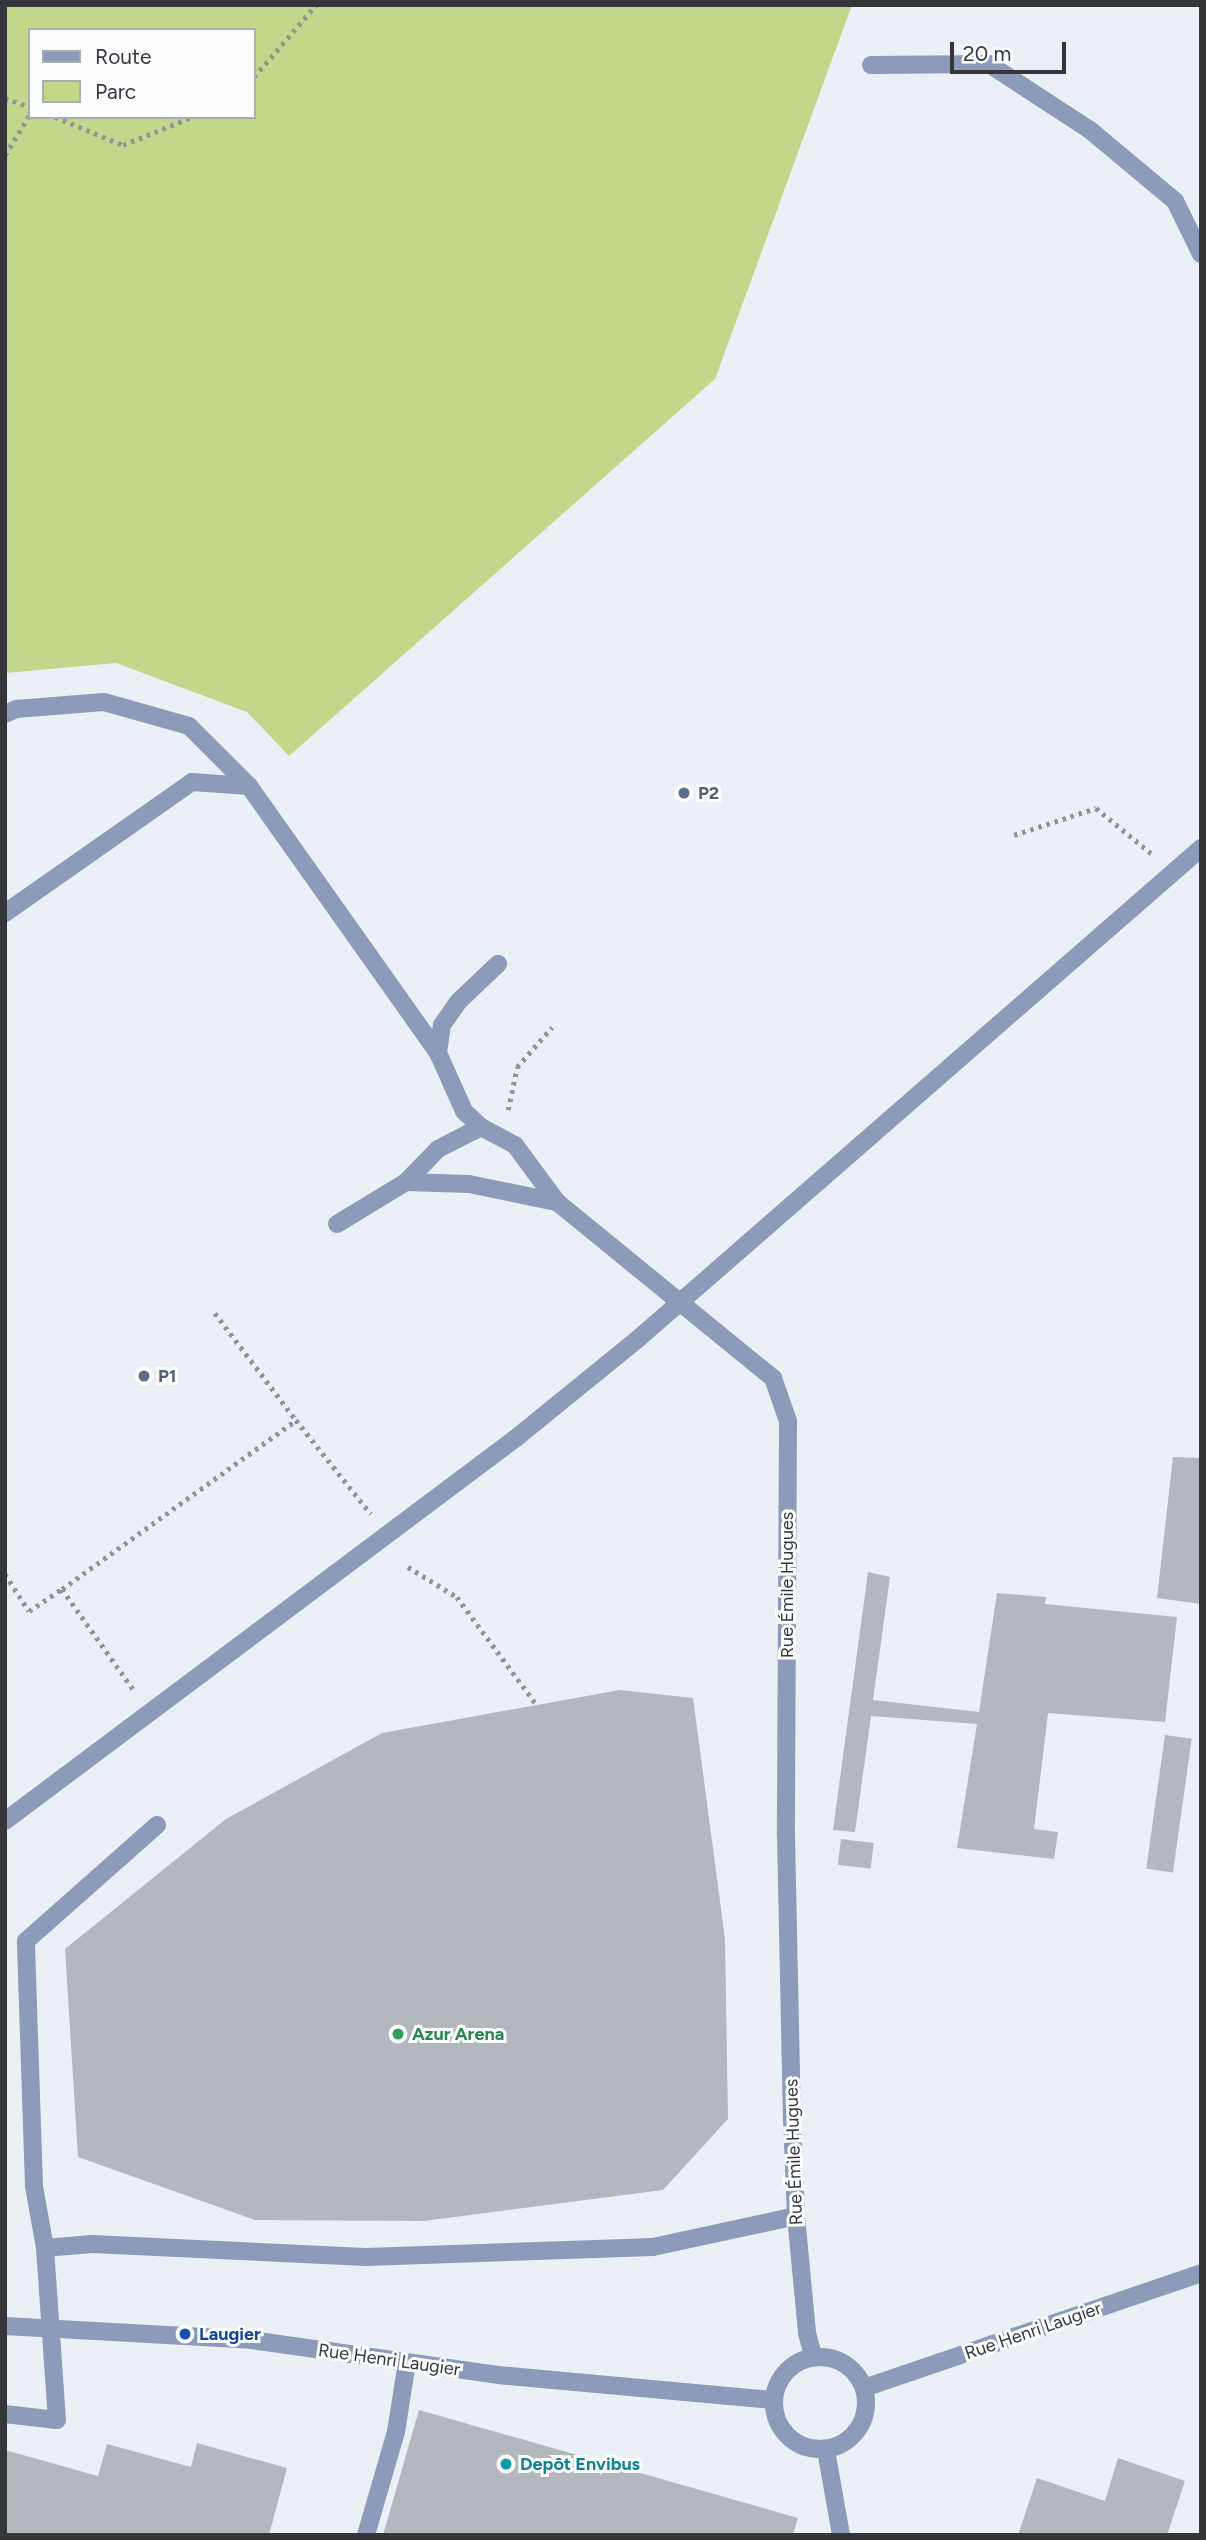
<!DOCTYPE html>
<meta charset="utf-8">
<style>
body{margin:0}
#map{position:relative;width:1206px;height:2540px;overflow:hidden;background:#ebf0f7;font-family:Figtree,sans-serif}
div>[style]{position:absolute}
.green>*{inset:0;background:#c2d789}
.building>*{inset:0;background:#b3b7be;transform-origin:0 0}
.path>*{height:4.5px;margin-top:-2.25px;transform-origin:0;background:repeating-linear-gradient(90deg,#91959a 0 3.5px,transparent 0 8.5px)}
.lane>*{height:18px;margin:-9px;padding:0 9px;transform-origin:9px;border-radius:9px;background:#8c9bb9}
.street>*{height:18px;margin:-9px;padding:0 9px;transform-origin:9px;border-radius:9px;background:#8c9bb9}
.street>.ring{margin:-9px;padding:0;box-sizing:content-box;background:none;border:18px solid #8c9bb9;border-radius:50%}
.dots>*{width:19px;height:19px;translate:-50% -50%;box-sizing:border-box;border:4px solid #fcfdfe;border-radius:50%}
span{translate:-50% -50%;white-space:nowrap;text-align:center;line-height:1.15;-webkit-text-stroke:6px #fcfdfe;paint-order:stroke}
.service-label{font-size:18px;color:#4e5e75;font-weight:700}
.left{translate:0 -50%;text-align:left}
.street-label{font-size:18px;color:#343639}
.leisure-label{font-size:18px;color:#27864d;font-weight:700}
.transit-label{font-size:18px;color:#164399;font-weight:700}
.culture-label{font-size:18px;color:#0d838f;font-weight:700}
.frame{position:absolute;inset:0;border:7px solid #343639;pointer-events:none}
.legend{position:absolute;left:28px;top:28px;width:228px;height:91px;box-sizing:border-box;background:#fcfdfe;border:2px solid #acadaf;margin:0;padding:9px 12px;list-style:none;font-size:21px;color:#343639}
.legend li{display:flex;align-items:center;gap:14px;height:35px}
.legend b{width:35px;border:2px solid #acadaf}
.scale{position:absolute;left:950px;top:42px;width:116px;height:32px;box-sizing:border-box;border:4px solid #343639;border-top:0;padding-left:9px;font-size:21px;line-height:24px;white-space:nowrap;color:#343639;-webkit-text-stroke:5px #fcfdfe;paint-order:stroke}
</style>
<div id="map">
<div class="green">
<div style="clip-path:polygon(evenodd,5px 5px,852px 5px,715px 379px,289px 756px,247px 712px,116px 663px,5px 673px,5px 5px,30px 30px,254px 30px,254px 117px,30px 117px,30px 30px)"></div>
</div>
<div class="building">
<div style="clip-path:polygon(1173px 1457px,1201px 1458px,1201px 1604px,1157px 1598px)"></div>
<div style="clip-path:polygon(868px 1572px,890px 1577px,873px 1700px,979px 1712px,997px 1593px,1046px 1597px,1045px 1604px,1177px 1617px,1165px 1722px,1048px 1713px,1034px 1829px,1058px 1832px,1054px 1859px,957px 1848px,977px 1724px,871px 1716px,855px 1832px,833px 1830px)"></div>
<div style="clip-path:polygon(620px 1690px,693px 1698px,725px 1939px,728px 2119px,663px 2190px,424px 2221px,255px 2220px,78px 2157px,65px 1949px,226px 1819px,382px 1733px)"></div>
<div style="left:1165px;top:1735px;width:27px;height:135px;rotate:8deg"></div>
<div style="left:841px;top:1839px;width:33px;height:26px;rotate:7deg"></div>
<div style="clip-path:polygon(419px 2410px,798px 2518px,793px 2535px,383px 2535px)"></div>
<div style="clip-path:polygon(197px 2443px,287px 2468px,269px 2535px,5px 2535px,5px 2450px,98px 2476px,107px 2444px,191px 2467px)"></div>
<div style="clip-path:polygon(1118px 2458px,1185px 2481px,1167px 2535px,1018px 2535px,1037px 2478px,1105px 2501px)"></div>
</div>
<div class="path">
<div style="left:254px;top:77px;width:95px;rotate:-49.3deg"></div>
<div style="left:5px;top:98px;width:27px;rotate:20deg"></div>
<div style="left:55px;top:117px;width:74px;rotate:22.4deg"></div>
<div style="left:123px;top:145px;width:74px;rotate:-22.1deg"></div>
<div style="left:5px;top:155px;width:48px;rotate:-58.6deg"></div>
<div style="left:1014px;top:835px;width:86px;rotate:-18.2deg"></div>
<div style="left:1096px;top:808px;width:72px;rotate:39.4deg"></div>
<div style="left:508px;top:1110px;width:44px;rotate:-78.2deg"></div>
<div style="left:517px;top:1067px;width:53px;rotate:-48.8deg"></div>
<div style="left:215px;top:1313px;width:134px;rotate:52.9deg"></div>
<div style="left:408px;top:1567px;width:57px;rotate:31.5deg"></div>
<div style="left:457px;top:1597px;width:134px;rotate:53.5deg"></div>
<div style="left:5px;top:1574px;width:44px;rotate:57deg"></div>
<div style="left:29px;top:1611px;width:40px;rotate:-34deg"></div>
<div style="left:62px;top:1589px;width:123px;rotate:54.6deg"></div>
<div style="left:62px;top:1589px;width:289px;rotate:-35.8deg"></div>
<div style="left:296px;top:1420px;width:120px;rotate:51.4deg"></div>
</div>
<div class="lane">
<div style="left:871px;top:65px;width:118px;rotate:-0.5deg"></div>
<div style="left:989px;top:64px;width:121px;rotate:33.2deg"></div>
<div style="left:1090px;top:130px;width:111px;rotate:39.9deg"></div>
<div style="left:1175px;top:201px;width:59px;rotate:63.9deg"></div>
<div style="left:5px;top:714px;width:12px;rotate:-24deg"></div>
<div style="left:16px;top:709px;width:88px;rotate:-4.5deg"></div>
<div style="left:104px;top:702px;width:88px;rotate:15.8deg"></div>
<div style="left:189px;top:726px;width:85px;rotate:45deg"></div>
<div style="left:249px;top:786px;width:57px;rotate:-176deg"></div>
<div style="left:192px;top:782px;width:228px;rotate:145deg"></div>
<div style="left:249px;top:786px;width:327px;rotate:54.7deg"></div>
<div style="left:481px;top:1127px;width:23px;rotate:-137deg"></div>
<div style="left:464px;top:1111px;width:64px;rotate:-114.1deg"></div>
<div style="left:438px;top:1053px;width:28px;rotate:-82deg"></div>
<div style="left:442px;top:1025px;width:29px;rotate:-55deg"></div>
<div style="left:459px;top:1001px;width:54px;rotate:-43.5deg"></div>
<div style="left:406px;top:1182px;width:63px;rotate:1.8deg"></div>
<div style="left:469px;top:1184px;width:90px;rotate:11.6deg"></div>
<div style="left:5px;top:1821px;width:639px;rotate:-36.85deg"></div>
<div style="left:516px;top:1438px;width:159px;rotate:-39.1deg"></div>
<div style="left:639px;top:1338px;width:746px;rotate:-41.08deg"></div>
<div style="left:45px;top:2248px;width:47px;rotate:-4.9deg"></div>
<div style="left:92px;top:2244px;width:274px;rotate:2.7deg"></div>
<div style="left:366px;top:2257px;width:287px;rotate:-2deg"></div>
<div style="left:653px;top:2247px;width:146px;rotate:-12.2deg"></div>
<div style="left:5px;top:2414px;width:52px;rotate:6.6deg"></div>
<div style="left:57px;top:2420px;width:172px;rotate:-94deg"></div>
<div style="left:45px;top:2248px;width:63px;rotate:-100.1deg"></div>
<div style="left:34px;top:2186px;width:245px;rotate:-91.9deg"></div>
<div style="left:26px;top:1941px;width:175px;rotate:-41.5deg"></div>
<div style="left:366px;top:2535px;width:107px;rotate:-73.8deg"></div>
<div style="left:396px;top:2432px;width:71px;rotate:-81.1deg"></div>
</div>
<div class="street">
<div style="left:337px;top:1224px;width:81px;rotate:-31.3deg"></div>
<div style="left:406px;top:1182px;width:46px;rotate:-45.9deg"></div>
<div style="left:438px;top:1149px;width:48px;rotate:-27.1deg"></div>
<div style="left:481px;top:1127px;width:38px;rotate:28deg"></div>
<div style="left:515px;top:1145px;width:71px;rotate:53.6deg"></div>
<div style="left:557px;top:1202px;width:279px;rotate:39.2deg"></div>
<div style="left:773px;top:1378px;width:46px;rotate:70.8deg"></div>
<div style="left:788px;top:1421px;width:414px;rotate:90.3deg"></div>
<div style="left:786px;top:1835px;width:285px;rotate:88.8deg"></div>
<div style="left:792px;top:2120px;width:96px;rotate:87.6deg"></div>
<div style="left:796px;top:2216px;width:118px;rotate:84.6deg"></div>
<div style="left:807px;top:2333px;width:24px;rotate:75deg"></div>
<div style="left:5px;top:2326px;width:247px;rotate:3.2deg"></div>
<div style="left:252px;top:2340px;width:248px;rotate:8.1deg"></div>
<div style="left:498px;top:2375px;width:276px;rotate:5.2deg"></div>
<div class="ring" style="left:774px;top:2357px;width:74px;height:74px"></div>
<div style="left:864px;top:2388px;width:356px;rotate:-18.8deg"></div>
<div style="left:826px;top:2450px;width:86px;rotate:80deg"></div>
</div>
<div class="dots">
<div style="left:684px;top:793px;background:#5c6f8a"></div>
<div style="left:144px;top:1376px;background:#5c6f8a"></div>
<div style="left:398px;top:2034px;background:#2e9e5b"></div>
<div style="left:185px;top:2334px;background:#1a4fb4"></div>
<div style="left:506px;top:2464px;background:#0f9aa8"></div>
</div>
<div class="service-label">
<span class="left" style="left:698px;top:793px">P2</span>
<span class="left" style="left:158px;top:1376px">P1</span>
</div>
<div class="street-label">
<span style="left:787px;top:1585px;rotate:-90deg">Rue Émile Hugues</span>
<span style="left:794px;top:2152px;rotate:-92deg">Rue Émile Hugues</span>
<span style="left:1033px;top:2331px;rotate:-19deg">Rue Henri Laugier</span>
<span style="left:389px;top:2360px;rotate:8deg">Rue Henri Laugier</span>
</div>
<div class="leisure-label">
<span class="left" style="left:412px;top:2034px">Azur Arena</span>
</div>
<div class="transit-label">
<span class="left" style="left:199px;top:2334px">Laugier</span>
</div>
<div class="culture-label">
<span class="left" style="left:520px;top:2464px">Depôt Envibus</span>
</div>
<div class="frame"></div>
<ul class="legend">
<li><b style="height:9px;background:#8c9bb9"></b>Route</li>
<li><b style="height:19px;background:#c2d789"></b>Parc</li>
</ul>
<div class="scale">20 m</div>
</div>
